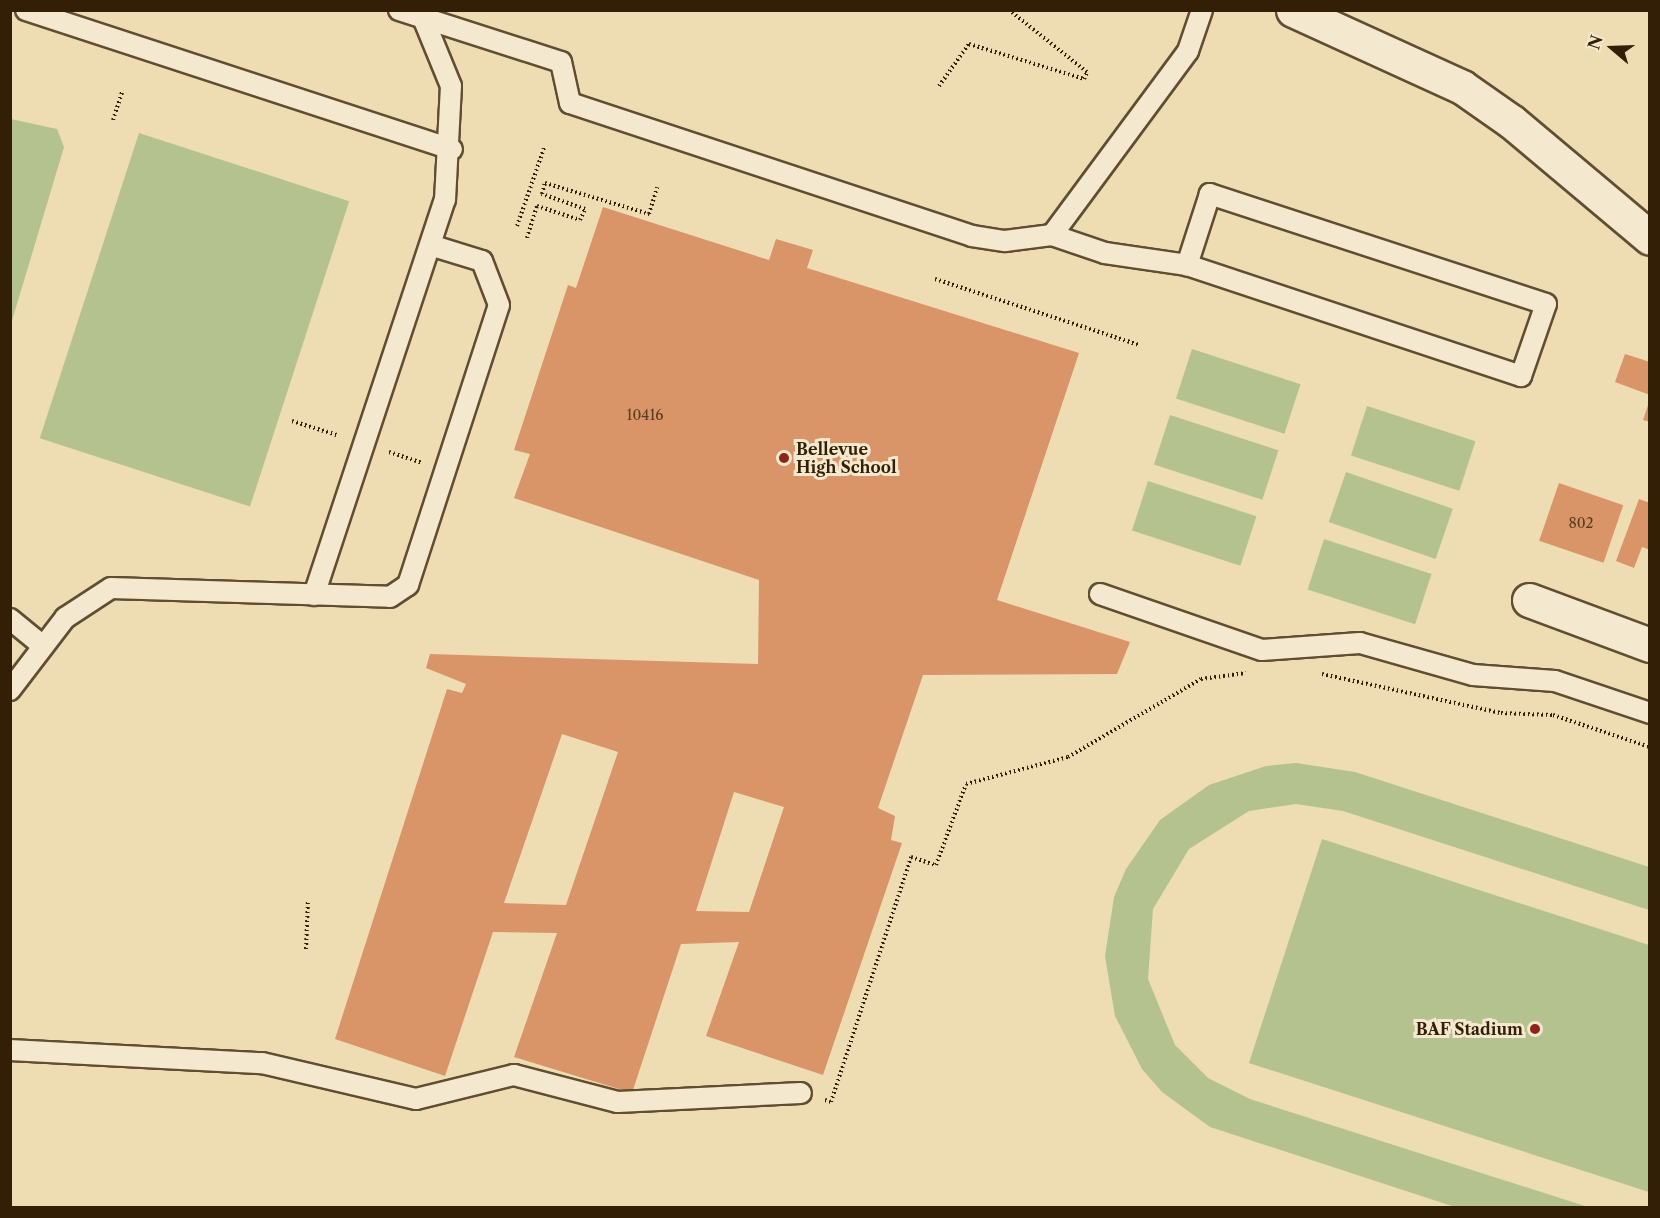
<!DOCTYPE html>
<style>
body{margin:0}
#map{position:relative;width:1660px;height:1218px;overflow:hidden;background:#eedcb3;font-family:"Libre Caslon Text",serif}
div>[style]{position:absolute}
.green>*{inset:0;background:#b4c290;transform-origin:0 0}
.building>*{inset:0;background:#d99568;transform-origin:0 0}
.path>*{height:4px;margin-top:-2px;transform-origin:0;background:repeating-linear-gradient(90deg,#321f05 0 1.5px,transparent 0 4.5px)}
.roads{filter:drop-shadow(2px 0 #614e30) drop-shadow(-2px 0 #614e30) drop-shadow(0 2px #614e30) drop-shadow(0 -2px #614e30)}
.lane>*{height:20px;margin:-10px;padding:0 10px;transform-origin:10px;border-radius:10px;background:#f4e8ce}
.street>*{height:33px;margin:-16.5px;padding:0 16.5px;transform-origin:16.5px;border-radius:16.5px;background:#f4e8ce}
.secondary>*{height:33px;margin:-16.5px;padding:0 16.5px;transform-origin:16.5px;border-radius:16.5px;background:#f4e8ce}
.dots>*{width:16px;height:16px;translate:-50% -50%;box-sizing:border-box;border:3px solid #f4e8ce;border-radius:50%}
span{translate:-50% -50%;white-space:nowrap;text-align:center;line-height:1.15;-webkit-text-stroke:6px #f4e8ce;paint-order:stroke}
.number-label{font-size:14px;color:#5c3c1e}
.number-label span{-webkit-text-stroke-width:0}
.poi-label{font-size:16px;color:#321f05;font-weight:700}
.left{translate:0 -50%;text-align:left}
.right{translate:-100% -50%;text-align:right}
.frame{position:absolute;inset:0;border:12px solid #321f05;pointer-events:none}
.north{position:absolute;left:1582px;top:18px;width:60px;height:60px;-webkit-text-stroke:4px #f4e8ce;paint-order:stroke;rotate:289deg;font-size:16px;font-weight:700;line-height:24px;text-align:center;color:#321f05}
.north::after{content:'';display:block;margin:auto;width:21px;height:27px;background:#321f05;clip-path:polygon(50% 0,100% 100%,50% 72%,0 100%)}
</style>
<div id="map">
<div class="green">
<div style="clip-path:polygon(11px 119px,57px 129px,64px 147px,11px 324px)"></div>
<div style="left:139px;top:133px;width:221px;height:321px;rotate:18deg"></div>
<div style="left:1192px;top:349px;width:114px;height:52px;rotate:18deg"></div>
<div style="left:1367px;top:406px;width:114px;height:52px;rotate:18deg"></div>
<div style="left:1170px;top:415px;width:114px;height:52px;rotate:18deg"></div>
<div style="left:1346px;top:472px;width:113px;height:53px;rotate:19deg"></div>
<div style="left:1148px;top:481px;width:114px;height:52px;rotate:18deg"></div>
<div style="left:1324px;top:539px;width:113px;height:53px;rotate:18deg"></div>
<div style="clip-path:polygon(1296px 763px,1355px 772px,1649px 867px,1649px 910px,1343px 811px,1296px 804px,1249px 811px,1189px 849px,1153px 909px,1148px 979px,1175px 1045px,1208px 1078px,1250px 1099px,1588px 1207px,1455px 1207px,1210px 1127px,1162px 1092px,1142px 1069px,1115px 1016px,1105px 956px,1114px 897px,1126px 869px,1160px 820px,1209px 785px,1266px 766px)"></div>
<div style="clip-path:polygon(1322px 839px,1649px 945px,1649px 1192px,1249px 1063px)"></div>
</div>
<div class="building">
<div style="clip-path:polygon(evenodd,603px 207px,769px 260px,776px 239px,813px 250px,807px 268px,1079px 353px,997px 600px,1130px 642px,1117px 674px,923px 675px,878px 808px,895px 816px,891px 840px,902px 843px,823px 1075px,706px 1036px,739px 942px,681px 944px,632px 1093px,514px 1057px,557px 933px,493px 932px,445px 1076px,335px 1039px,447px 689px,462px 693px,466px 684px,426px 668px,430px 654px,758px 664px,759px 580px,514px 498px,530px 454px,514px 450px,568px 285px,576px 288px,603px 207px,562px 734px,618px 752px,566px 905px,504px 903px,562px 734px,603px 207px,734px 792px,784px 807px,749px 912px,696px 911px,734px 792px)"></div>
<div style="clip-path:polygon(1625px 354px,1650px 362px,1650px 395px,1615px 382px)"></div>
<div style="clip-path:polygon(1649px 402px,1650px 402px,1650px 422px,1643px 420px)"></div>
<div style="left:1559px;top:483px;width:68px;height:61px;rotate:19deg"></div>
<div style="clip-path:polygon(1639px 499px,1650px 503px,1650px 550px,1642px 547px,1634px 568px,1616px 561px)"></div>
</div>
<div class="path">
<div style="left:939px;top:86px;width:52px;rotate:-54.5deg"></div>
<div style="left:969px;top:44px;width:120px;rotate:16.9deg"></div>
<div style="left:1084px;top:79px;width:8px;rotate:-67deg"></div>
<div style="left:1087px;top:72px;width:100px;rotate:-141.5deg"></div>
<div style="left:113px;top:120px;width:29px;rotate:-72deg"></div>
<div style="left:517px;top:226px;width:83px;rotate:-70.9deg"></div>
<div style="left:527px;top:238px;width:34px;rotate:-73deg"></div>
<div style="left:537px;top:206px;width:45px;rotate:18deg"></div>
<div style="left:580px;top:220px;width:12px;rotate:-66deg"></div>
<div style="left:585px;top:209px;width:46px;rotate:-160.8deg"></div>
<div style="left:542px;top:194px;width:11px;rotate:-75deg"></div>
<div style="left:545px;top:183px;width:109px;rotate:16.6deg"></div>
<div style="left:649px;top:214px;width:28px;rotate:-73deg"></div>
<div style="left:935px;top:279px;width:214px;rotate:17.9deg"></div>
<div style="left:292px;top:421px;width:47px;rotate:17.3deg"></div>
<div style="left:389px;top:452px;width:35px;rotate:18deg"></div>
<div style="left:1322px;top:674px;width:183px;rotate:12.3deg"></div>
<div style="left:1501px;top:713px;width:52px;rotate:2.2deg"></div>
<div style="left:1553px;top:715px;width:102px;rotate:18.3deg"></div>
<div style="left:306px;top:949px;width:49px;rotate:-87.7deg"></div>
<div style="left:825px;top:1100px;width:6px;rotate:18deg"></div>
<div style="left:831px;top:1102px;width:258px;rotate:-71.9deg"></div>
<div style="left:911px;top:857px;width:26px;rotate:18deg"></div>
<div style="left:936px;top:865px;width:86px;rotate:-69.7deg"></div>
<div style="left:966px;top:784px;width:106px;rotate:-14.8deg"></div>
<div style="left:1068px;top:757px;width:154px;rotate:-30.4deg"></div>
<div style="left:1201px;top:679px;width:45px;rotate:-7.6deg"></div>
</div>
<div class="roads">
<div class="lane">
<div style="left:26px;top:10px;width:448px;rotate:18.1deg"></div>
<div style="left:399px;top:10px;width:170px;rotate:17.8deg"></div>
<div style="left:561px;top:62px;width:42px;rotate:77.6deg"></div>
<div style="left:570px;top:103px;width:423px;rotate:18.3deg"></div>
<div style="left:972px;top:236px;width:33px;rotate:9deg"></div>
<div style="left:1005px;top:241px;width:47px;rotate:-7.3deg"></div>
<div style="left:1052px;top:235px;width:56px;rotate:18.8deg"></div>
<div style="left:1105px;top:253px;width:83px;rotate:8.3deg"></div>
<div style="left:1187px;top:265px;width:352px;rotate:18.4deg"></div>
<div style="left:1521px;top:376px;width:76px;rotate:-70.9deg"></div>
<div style="left:1546px;top:304px;width:354px;rotate:-161.9deg"></div>
<div style="left:1210px;top:194px;width:75px;rotate:107.9deg"></div>
<div style="left:1052px;top:235px;width:229px;rotate:-53.5deg"></div>
<div style="left:1188px;top:51px;width:43px;rotate:-71.1deg"></div>
<div style="left:1100px;top:594px;width:171px;rotate:19.1deg"></div>
<div style="left:1262px;top:650px;width:98px;rotate:-4.1deg"></div>
<div style="left:1360px;top:643px;width:117px;rotate:15.8deg"></div>
<div style="left:1473px;top:675px;width:82px;rotate:4.2deg"></div>
<div style="left:1555px;top:681px;width:100px;rotate:18.6deg"></div>
<div style="left:314px;top:595px;width:416px;rotate:-71.7deg"></div>
<div style="left:445px;top:200px;width:114px;rotate:-87deg"></div>
<div style="left:451px;top:86px;width:79px;rotate:-112.3deg"></div>
<div style="left:10px;top:619px;width:43px;rotate:39.3deg"></div>
<div style="left:10px;top:690px;width:91px;rotate:-52.6deg"></div>
<div style="left:65px;top:618px;width:55px;rotate:-33.1deg"></div>
<div style="left:111px;top:588px;width:279px;rotate:1.8deg"></div>
<div style="left:390px;top:597px;width:22px;rotate:-34deg"></div>
<div style="left:408px;top:585px;width:294px;rotate:-72deg"></div>
<div style="left:499px;top:305px;width:47px;rotate:-111.1deg"></div>
<div style="left:482px;top:261px;width:54px;rotate:-162.9deg"></div>
<div style="left:10px;top:1050px;width:252px;rotate:3deg"></div>
<div style="left:262px;top:1063px;width:158px;rotate:13.2deg"></div>
<div style="left:416px;top:1099px;width:101px;rotate:-13.8deg"></div>
<div style="left:514px;top:1075px;width:107px;rotate:14.6deg"></div>
<div style="left:618px;top:1102px;width:183px;rotate:-2.8deg"></div>
</div>
<div class="street">
<div style="left:1529px;top:600px;width:129px;rotate:20.4deg"></div>
</div>
<div class="secondary">
<div style="left:1293px;top:10px;width:186px;rotate:24.5deg"></div>
<div style="left:1462px;top:87px;width:61px;rotate:35deg"></div>
<div style="left:1512px;top:122px;width:180px;rotate:40deg"></div>
</div>
</div>
<div class="dots">
<div style="left:784px;top:458px;background:#8f2418"></div>
<div style="left:1535px;top:1029px;background:#8f2418"></div>
</div>
<div class="number-label">
<span style="left:645px;top:415px">10416</span>
<span style="left:1581px;top:523px">802</span>
</div>
<div class="poi-label">
<span class="left" style="left:796px;top:458px">Bellevue<br>High School</span>
<span class="right" style="left:1523px;top:1029px">BAF Stadium</span>
</div>
<div class="frame"></div>
<div class="north">N</div>
</div>
